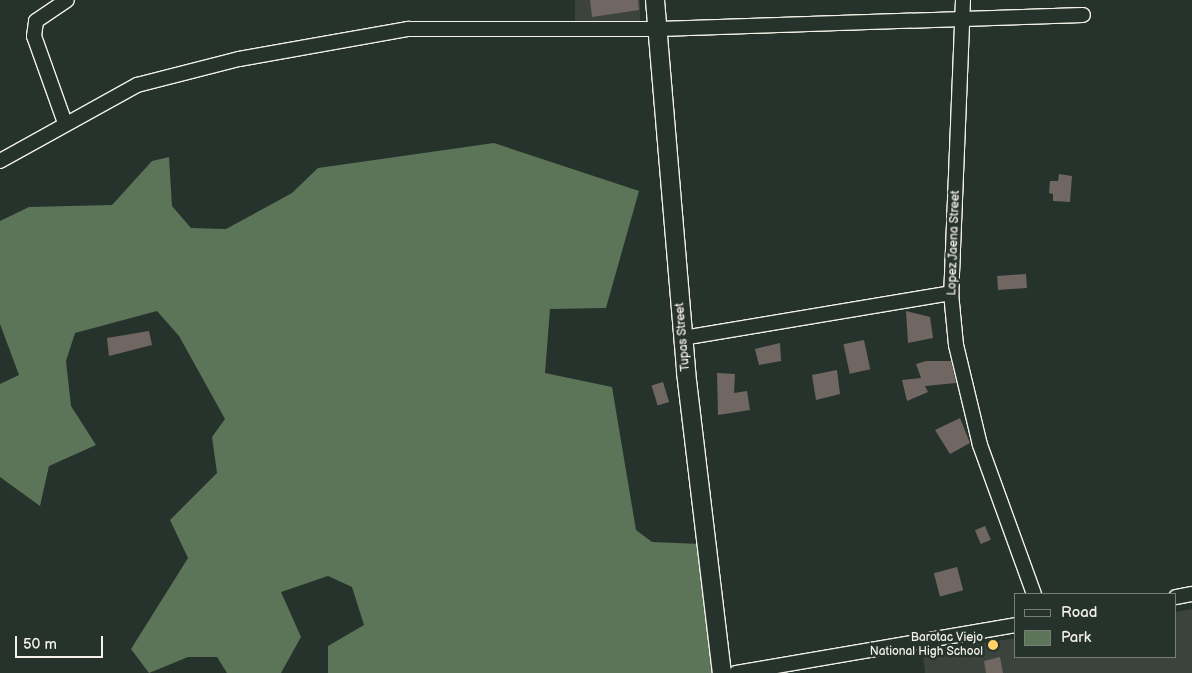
<!DOCTYPE html>
<style>
body{margin:0}
#map{position:relative;width:1192px;height:673px;overflow:hidden;background:#26332d;font-family:"Balsamiq Sans",sans-serif}
div>[style]{position:absolute}
.built>*{inset:0;background:#3c433d;transform-origin:0 0}
.green>*{inset:0;background:#5c7458}
.building>*{inset:0;background:#706763;transform-origin:0 0}
.roads{filter:drop-shadow(1px 0 #f4f1e8) drop-shadow(-1px 0 #f4f1e8) drop-shadow(0 1px #f4f1e8) drop-shadow(0 -1px #f4f1e8)}
.minor>*{height:14px;margin:-7px;padding:0 7px;transform-origin:7px;border-radius:7px;background:#26332d}
.tertiary>*{height:18px;margin:-9px;padding:0 9px;transform-origin:9px;border-radius:9px;background:#26332d}
.dots>*{width:14px;height:14px;translate:-50% -50%;box-sizing:border-box;border:2px solid #26332d;border-radius:50%}
span{translate:-50% -50%;white-space:nowrap;text-align:center;line-height:1.15;-webkit-text-stroke:5px #26332d;paint-order:stroke}
.street-label{font-size:12px;color:#f4f1e8}
.poi-label{font-size:12px;color:#f4f1e8}
.right{translate:-100% -50%;text-align:right}
.legend{position:absolute;left:1014px;top:593px;width:162px;height:65px;box-sizing:border-box;background:#26332d;border:1px solid #787f78;margin:0;padding:6px 9px;list-style:none;font-size:15px;color:#f4f1e8}
.legend li{display:flex;align-items:center;gap:10px;height:25px}
.legend b{width:25px;border:1px solid #787f78}
.scale{position:absolute;left:15px;top:636px;width:88px;height:22px;box-sizing:border-box;border:2px solid #f4f1e8;border-top:0;padding-left:6px;font-size:15px;line-height:18px;white-space:nowrap;color:#f4f1e8;-webkit-text-stroke:4px #26332d;paint-order:stroke}
</style>
<div id="map">
<div class="built">
<div style="left:575px;top:0;width:65px;height:23px"></div>
<div style="clip-path:polygon(1192px 609px,1192px 673px,925px 673px,923px 653px,1016px 638px,1016px 657px,1176px 657px,1176px 612px)"></div>
</div>
<div class="green">
<div style="clip-path:polygon(494px 143px,639px 191px,606px 308px,550px 309px,545px 373px,612px 387px,636px 530px,652px 542px,700px 544px,717px 673px,328px 673px,328px 646px,364px 625px,352px 587px,328px 576px,281px 592px,301px 637px,281px 673px,227px 673px,217px 657px,188px 657px,149px 673px,131px 649px,188px 558px,170px 520px,217px 473px,212px 437px,225px 419px,179px 336px,157px 311px,75px 333px,66px 361px,71px 406px,96px 445px,49px 466px,40px 506px,0 477px,0 384px,19px 375px,0 324px,0 221px,29px 207px,112px 205px,152px 161px,169px 157px,172px 206px,191px 228px,226px 229px,292px 193px,318px 168px)"></div>
</div>
<div class="building">
<div style="clip-path:polygon(590px 0,638px 0,639px 10px,592px 17px)"></div>
<div style="clip-path:polygon(1059px 174px,1072px 176px,1070px 202px,1053px 201px,1053px 194px,1049px 193px,1050px 181px,1058px 181px)"></div>
<div style="left:1026px;top:274px;width:14px;height:29px;rotate:86deg"></div>
<div style="clip-path:polygon(906px 311px,930px 317px,933px 338px,908px 343px)"></div>
<div style="clip-path:polygon(149px 331px,152px 345px,109px 356px,107px 338px)"></div>
<div style="left:864px;top:340px;width:30px;height:21px;rotate:78deg"></div>
<div style="clip-path:polygon(780px 343px,781px 361px,759px 365px,755px 349px)"></div>
<div style="clip-path:polygon(926px 361px,951px 361px,956px 383px,925px 386px,928px 392px,907px 401px,902px 380px,921px 378px,916px 364px)"></div>
<div style="clip-path:polygon(837px 370px,840px 394px,816px 400px,812px 375px)"></div>
<div style="clip-path:polygon(717px 373px,735px 374px,734px 393px,747px 391px,750px 410px,718px 415px)"></div>
<div style="left:663px;top:382px;width:21px;height:12px;rotate:73deg"></div>
<div style="clip-path:polygon(960px 418px,970px 443px,950px 454px,935px 430px)"></div>
<div style="left:985px;top:526px;width:15px;height:11px;rotate:67deg"></div>
<div style="left:957px;top:567px;width:24px;height:24px;rotate:75deg"></div>
<div style="clip-path:polygon(1000px 657px,1003px 673px,986px 673px,984px 661px)"></div>
</div>
<div class="roads">
<div class="minor">
<div style="left:963px;top:0;width:293px;rotate:92.3deg"></div>
<div style="left:951px;top:293px;width:52px;rotate:84.5deg"></div>
<div style="left:956px;top:345px;width:103px;rotate:76.5deg"></div>
<div style="left:980px;top:445px;width:158px;rotate:70.1deg"></div>
<div style="left:65px;top:123px;width:92px;rotate:-109.6deg"></div>
<div style="left:34px;top:36px;width:15px;rotate:-82deg"></div>
<div style="left:36px;top:21px;width:37px;rotate:-34deg"></div>
<div style="left:0;top:161px;width:157px;rotate:-29deg"></div>
<div style="left:137px;top:85px;width:105px;rotate:-14.3deg"></div>
<div style="left:239px;top:59px;width:172px;rotate:-10.1deg"></div>
<div style="left:408px;top:29px;width:251px"></div>
<div style="left:659px;top:29px;width:424px;rotate:-1.9deg"></div>
<div style="left:683px;top:338px;width:272px;rotate:-9.5deg"></div>
<div style="left:1176px;top:597px;width:16px;rotate:-11deg"></div>
<div style="left:736px;top:673px;width:284px;rotate:-9.7deg"></div>
</div>
<div class="tertiary">
<div style="left:655px;top:0;width:373px;rotate:85.2deg"></div>
<div style="left:686px;top:372px;width:303px;rotate:83.2deg"></div>
</div>
</div>
<div class="dots">
<div style="left:993px;top:645px;background:#ffd166"></div>
</div>
<div class="street-label">
<span style="left:954px;top:243px;rotate:-88deg">Lopez Jaena Street</span>
<span style="left:683px;top:337px;rotate:-95deg">Tupas Street</span>
</div>
<div class="poi-label">
<span class="right" style="left:983px;top:645px">Barotac Viejo<br>National High School</span>
</div>
<ul class="legend">
<li><b style="height:6px;background:#26332d"></b>Road</li>
<li><b style="height:14px;background:#5c7458"></b>Park</li>
</ul>
<div class="scale">50 m</div>
</div>
